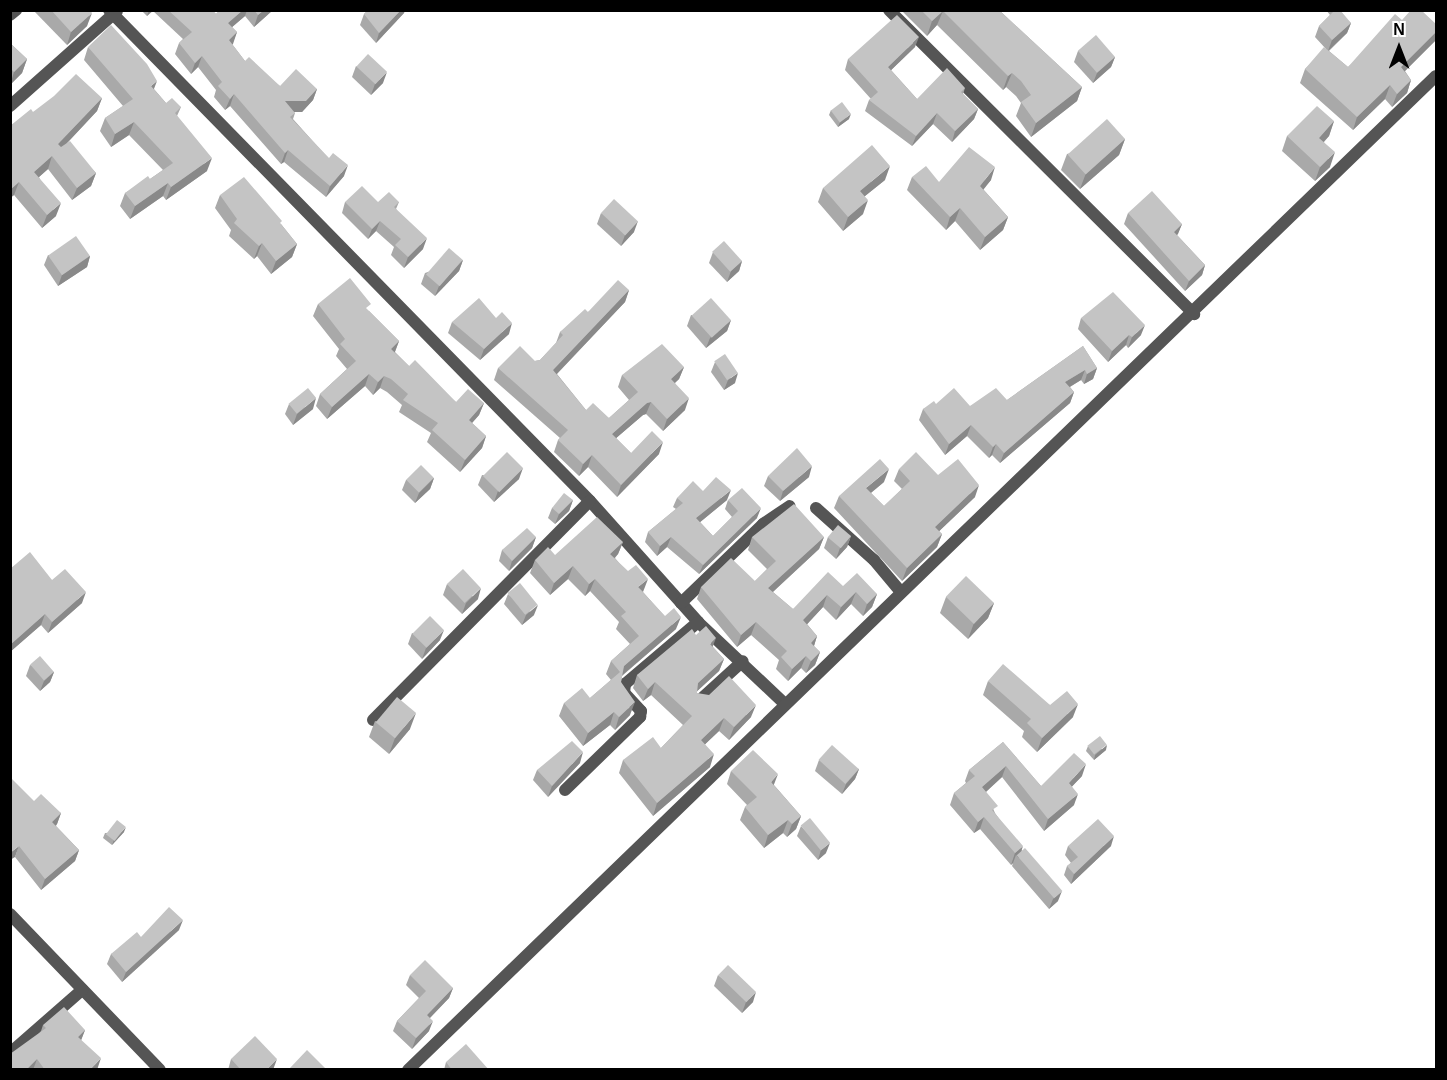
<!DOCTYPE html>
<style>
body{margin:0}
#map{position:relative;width:1447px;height:1080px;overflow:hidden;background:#fff;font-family:Arial,sans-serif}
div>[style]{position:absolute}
.street>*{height:12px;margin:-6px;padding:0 6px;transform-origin:6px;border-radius:6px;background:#555}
.wall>*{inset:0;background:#a9a9a9}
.shaded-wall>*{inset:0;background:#898989}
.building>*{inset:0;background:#c4c4c4;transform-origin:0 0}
span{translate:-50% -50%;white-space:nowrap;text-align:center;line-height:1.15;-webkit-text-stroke:4.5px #fff;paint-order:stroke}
.frame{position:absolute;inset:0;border:12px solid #000;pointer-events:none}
.north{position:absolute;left:1369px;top:18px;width:60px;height:60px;-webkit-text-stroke:4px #fff;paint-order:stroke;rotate:0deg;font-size:16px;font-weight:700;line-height:24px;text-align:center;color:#000}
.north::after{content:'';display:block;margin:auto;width:21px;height:27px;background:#000;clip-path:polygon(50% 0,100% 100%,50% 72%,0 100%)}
</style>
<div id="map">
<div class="street">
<div style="left:109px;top:10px;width:687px;rotate:45.59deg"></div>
<div style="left:590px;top:501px;width:162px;rotate:48.2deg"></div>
<div style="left:698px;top:622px;width:120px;rotate:43.3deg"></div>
<div style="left:889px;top:10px;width:431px;rotate:44.9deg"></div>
<div style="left:10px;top:15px;width:8px;rotate:-40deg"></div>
<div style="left:10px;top:106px;width:143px;rotate:-41.6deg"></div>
<div style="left:816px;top:508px;width:78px;rotate:41.9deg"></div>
<div style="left:874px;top:560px;width:40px;rotate:50deg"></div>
<div style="left:681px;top:603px;width:114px;rotate:-43.9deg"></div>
<div style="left:763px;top:524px;width:32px;rotate:-34deg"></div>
<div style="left:699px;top:701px;width:59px;rotate:-42.3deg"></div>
<div style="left:373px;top:720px;width:308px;rotate:-45.3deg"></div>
<div style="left:565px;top:790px;width:105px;rotate:-44.2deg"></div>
<div style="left:640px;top:717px;width:6px;rotate:-81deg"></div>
<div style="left:641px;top:711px;width:25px;rotate:-133deg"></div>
<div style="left:624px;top:693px;width:9px;rotate:-84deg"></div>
<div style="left:625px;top:684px;width:96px;rotate:-40.3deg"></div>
<div style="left:10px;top:914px;width:216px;rotate:46.1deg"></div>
<div style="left:10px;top:1053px;width:96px;rotate:-41.2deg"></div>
<div style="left:408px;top:1070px;width:1430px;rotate:-44.04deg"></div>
</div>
<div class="wall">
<div style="clip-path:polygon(33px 10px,90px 10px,87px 26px,67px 45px)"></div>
<div style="clip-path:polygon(141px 10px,212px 10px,216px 14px,220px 10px,273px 10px,254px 27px,245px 16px,232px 27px,237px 32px,232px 44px,245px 61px,280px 86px,317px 89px,313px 100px,302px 112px,294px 112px,295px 113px,293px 119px,344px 176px,326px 197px,284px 162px,281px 164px,230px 106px,225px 110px,214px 97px,216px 90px,198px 67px,191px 74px,175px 54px,179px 43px,183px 39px,153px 11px,147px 16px)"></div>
<div style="clip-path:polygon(368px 10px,405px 10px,404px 13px,376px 43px,360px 25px,364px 14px)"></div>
<div style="clip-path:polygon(901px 10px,999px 10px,1082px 87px,1077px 101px,1031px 137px,1016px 116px,1021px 103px,1016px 96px,1006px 87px,1003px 90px,937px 25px,927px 36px)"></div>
<div style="clip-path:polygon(1326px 10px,1335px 10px,1351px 23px,1347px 33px,1329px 51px,1348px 67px,1402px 20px,1437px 25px,1437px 36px,1435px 41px,1405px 71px,1411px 80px,1407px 93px,1392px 107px,1385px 99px,1353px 130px,1300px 83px,1305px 69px,1326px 49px,1315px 37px,1319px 26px,1330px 15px)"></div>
<div style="clip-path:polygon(10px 43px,27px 59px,22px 73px,10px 85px)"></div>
<div style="clip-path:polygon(88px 47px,154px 89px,166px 103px,181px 107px,177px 116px,207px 171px,166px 200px,163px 196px,130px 219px,120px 206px,125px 193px,150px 179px,163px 170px,129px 135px,111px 147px,100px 131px,105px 118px,123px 106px,84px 60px)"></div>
<div style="clip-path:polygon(915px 47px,891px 70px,917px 99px,965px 88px,963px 94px,978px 109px,974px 119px,952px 142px,933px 124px,912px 146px,865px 111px,869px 100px,871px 99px,845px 70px,848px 59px)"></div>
<div style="clip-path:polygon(1078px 51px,1115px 57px,1111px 67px,1093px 83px,1074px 62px)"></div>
<div style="clip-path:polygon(356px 66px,383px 83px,371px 95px,352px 77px)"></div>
<div style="clip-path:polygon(102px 98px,97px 111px,67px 143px,96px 173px,91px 186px,72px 200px,48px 169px,39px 177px,56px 216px,42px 228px,14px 195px,10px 198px,10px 126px,33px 112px)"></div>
<div style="clip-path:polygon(831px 110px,849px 119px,838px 127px,829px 115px)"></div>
<div style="clip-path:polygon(1334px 121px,1329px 136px,1324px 142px,1330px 167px,1315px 181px,1282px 151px,1287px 136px)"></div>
<div style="clip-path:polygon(1125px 139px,1119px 155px,1080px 189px,1061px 170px,1067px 154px)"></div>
<div style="clip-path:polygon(912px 177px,939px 182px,991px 180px,983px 189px,1008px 217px,1003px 230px,980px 250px,955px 221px,946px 230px,907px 190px)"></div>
<div style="clip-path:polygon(885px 180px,865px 196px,863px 214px,843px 231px,818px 202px,823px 188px)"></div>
<div style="clip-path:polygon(220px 195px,281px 224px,297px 244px,292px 257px,271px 274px,257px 256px,254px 259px,229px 236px,231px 230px,215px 208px)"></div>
<div style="clip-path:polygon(345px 202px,399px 202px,396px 209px,423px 249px,404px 268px,391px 255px,394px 247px,376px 231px,368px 239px,342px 213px)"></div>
<div style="clip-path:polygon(601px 213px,634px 232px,621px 246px,597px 224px)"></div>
<div style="clip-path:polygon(1128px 213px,1182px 224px,1177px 235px,1205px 265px,1202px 275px,1185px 291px,1124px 224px)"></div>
<div style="clip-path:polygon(713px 252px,742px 261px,739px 271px,727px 282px,709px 263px)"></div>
<div style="clip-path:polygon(48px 255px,90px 256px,87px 267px,58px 286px,44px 265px)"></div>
<div style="clip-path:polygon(463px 260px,459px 271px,435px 296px,421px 284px,425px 273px)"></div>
<div style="clip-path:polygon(629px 290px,625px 302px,557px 374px,586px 410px,609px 418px,629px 400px,618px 387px,622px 375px,684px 367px,679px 379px,675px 383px,685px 410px,663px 431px,646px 414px,643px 415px,616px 438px,631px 453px,659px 454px,617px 497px,588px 467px,579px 476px,554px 452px,558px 440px,560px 438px,494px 380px,498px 368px,540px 360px,556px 343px,560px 332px,588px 312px)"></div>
<div style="clip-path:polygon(318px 304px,369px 311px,399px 341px,395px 352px,409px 366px,456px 402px,484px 403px,479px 415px,472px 423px,486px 436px,482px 448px,460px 472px,427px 442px,431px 433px,399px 412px,402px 405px,387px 392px,380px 388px,373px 395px,365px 386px,327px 419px,316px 406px,320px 394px,347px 369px,336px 356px,339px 349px,313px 316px)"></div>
<div style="clip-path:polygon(691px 315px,731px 320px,727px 331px,706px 348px,687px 326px)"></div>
<div style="clip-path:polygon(1081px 318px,1141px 335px,1128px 348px,1126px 345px,1108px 362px,1078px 329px)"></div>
<div style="clip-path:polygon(452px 322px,509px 334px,480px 360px,448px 333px)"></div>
<div style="clip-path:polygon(1083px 346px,1097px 368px,1093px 379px,1084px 384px,1081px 380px,1070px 387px,1074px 392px,1070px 403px,1000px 463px,992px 455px,989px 458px,967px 436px,945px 455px,919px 420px,923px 409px,936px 404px,970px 406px,1007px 400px)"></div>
<div style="clip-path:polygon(715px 362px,735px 383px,724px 390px,711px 372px)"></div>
<div style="clip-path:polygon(289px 404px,313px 409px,293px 425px,285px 414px)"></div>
<div style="clip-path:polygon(899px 469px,938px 475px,975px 497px,939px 531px,942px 534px,937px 547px,902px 581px,834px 508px,839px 496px,884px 482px,871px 493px,884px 506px,902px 489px,894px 481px)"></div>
<div style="clip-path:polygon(482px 475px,519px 479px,494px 502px,478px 485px)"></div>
<div style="clip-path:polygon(768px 476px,809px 477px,780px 501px,764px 486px)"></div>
<div style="clip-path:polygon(434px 478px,430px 489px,415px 503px,402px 490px,406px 480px)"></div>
<div style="clip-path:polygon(703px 491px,727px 500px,700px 522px,713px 536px,732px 517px,725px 509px,728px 500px,757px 518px,699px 574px,667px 547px,657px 556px,645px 542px,648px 532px,676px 509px,673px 507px,677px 498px)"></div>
<div style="clip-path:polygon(573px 500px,569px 511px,555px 524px,548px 518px,552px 508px)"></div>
<div style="clip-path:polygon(851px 536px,847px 547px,836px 559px,824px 548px,828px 537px)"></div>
<div style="clip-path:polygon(536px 537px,532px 548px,509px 571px,499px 561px,502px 550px)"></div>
<div style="clip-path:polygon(752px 537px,824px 537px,819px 549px,773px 592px,793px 609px,843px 586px,877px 594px,872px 607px,863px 616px,851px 604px,836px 620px,823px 607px,807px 624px,817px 636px,814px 646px,820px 652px,815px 665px,806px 673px,801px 668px,788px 681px,776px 669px,779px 660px,751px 635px,737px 647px,697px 599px,701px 587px,755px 581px,767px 569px,748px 550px)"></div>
<div style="clip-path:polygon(623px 542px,618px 554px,615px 558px,643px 592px,676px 629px,622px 676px,621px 682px,630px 715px,615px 730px,610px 725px,583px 746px,559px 716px,564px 703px,590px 698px,611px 680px,606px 674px,611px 661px,630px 644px,616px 629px,619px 622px,590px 591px,585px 596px,568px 579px,550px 595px,530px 573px,535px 560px)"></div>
<div style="clip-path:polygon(10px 569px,52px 580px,82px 603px,48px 633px,41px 625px,10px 652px)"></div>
<div style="clip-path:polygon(447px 584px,478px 599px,462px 614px,443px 595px)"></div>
<div style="clip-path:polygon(508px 594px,534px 615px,522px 625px,504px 604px)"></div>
<div style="clip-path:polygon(946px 597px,994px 603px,988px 618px,968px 639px,940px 613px)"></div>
<div style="clip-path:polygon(412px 633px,440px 640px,422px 659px,408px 644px)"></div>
<div style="clip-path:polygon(696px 635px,713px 647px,724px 659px,719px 671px,697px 691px,697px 693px,751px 717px,729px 740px,719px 731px,705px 744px,710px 767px,653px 816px,619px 773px,623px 760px,661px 748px,683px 725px,651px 695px,643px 701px,633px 688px,637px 675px)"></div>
<div style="clip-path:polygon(30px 665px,54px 672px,50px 682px,40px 691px,26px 676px)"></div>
<div style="clip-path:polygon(988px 681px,1050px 705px,1073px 717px,1037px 752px,1022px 737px,1024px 731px,983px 695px)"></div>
<div style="clip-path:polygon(375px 721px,410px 729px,389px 754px,369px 737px)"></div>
<div style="clip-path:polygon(1003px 742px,1041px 786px,1082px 776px,1072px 786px,1074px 805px,1044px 831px,1002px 777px,986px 792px,995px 813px,1058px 901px,1049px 909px,1012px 866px,1013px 863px,1011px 865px,980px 829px,974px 833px,950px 805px,954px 793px,966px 783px,965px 781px,969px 770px)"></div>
<div style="clip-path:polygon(1088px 746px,1106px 750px,1094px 760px,1086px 751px)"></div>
<div style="clip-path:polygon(819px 760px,859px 769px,855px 779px,842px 794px,815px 771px)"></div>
<div style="clip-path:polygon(580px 763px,548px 797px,533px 780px,537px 770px)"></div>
<div style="clip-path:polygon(731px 771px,774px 785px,801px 816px,796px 829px,787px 837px,783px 833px,764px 848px,740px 820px,745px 807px,747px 805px,727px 784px)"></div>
<div style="clip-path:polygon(34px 801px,61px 813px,57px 824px,56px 826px,79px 850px,75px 861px,41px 890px,15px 857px)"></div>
<div style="clip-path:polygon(801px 826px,826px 853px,818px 860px,797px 836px)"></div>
<div style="clip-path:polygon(124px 832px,112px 845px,103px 838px,105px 833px)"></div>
<div style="clip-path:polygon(1068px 846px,1111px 846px,1071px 884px,1064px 875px,1067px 866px,1071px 863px,1065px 855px)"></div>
<div style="clip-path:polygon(179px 930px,122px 982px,107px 964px,111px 954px,141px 937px)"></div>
<div style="clip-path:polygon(410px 975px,453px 988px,449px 998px,430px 1018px,429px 1031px,412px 1049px,393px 1031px,397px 1021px,419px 998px,406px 985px)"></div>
<div style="clip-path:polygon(718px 975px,753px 1002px,742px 1013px,714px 986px)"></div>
<div style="clip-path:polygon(43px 1025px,85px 1030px,81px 1040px,97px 1070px,10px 1070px,41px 1031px)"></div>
<div style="clip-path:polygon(231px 1059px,273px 1070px,228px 1070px)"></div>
<div style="clip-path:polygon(446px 1062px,489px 1070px,444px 1070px)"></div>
</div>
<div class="shaded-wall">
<div style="clip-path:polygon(149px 10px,153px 10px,147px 16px)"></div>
<div style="clip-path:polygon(243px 10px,247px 10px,245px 16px,224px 34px,228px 23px)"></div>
<div style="clip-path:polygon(264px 10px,273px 10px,254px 27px,258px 15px)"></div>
<div style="clip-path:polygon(401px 10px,405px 10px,404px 13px,376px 43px,379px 33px)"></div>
<div style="clip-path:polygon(943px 11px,937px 25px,927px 36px,932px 21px)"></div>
<div style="clip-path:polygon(92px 13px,87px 26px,67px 45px,71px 32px)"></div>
<div style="clip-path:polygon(1351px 23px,1347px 33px,1328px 51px,1332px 40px)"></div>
<div style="clip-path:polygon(1437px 31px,1437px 36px,1435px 41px,1396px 80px,1401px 67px)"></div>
<div style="clip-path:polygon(237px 32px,233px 44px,225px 51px,229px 40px)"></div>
<div style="clip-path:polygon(919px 37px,915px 47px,884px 77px,888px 67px)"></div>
<div style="clip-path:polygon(202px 56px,198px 67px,191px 74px,195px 63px)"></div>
<div style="clip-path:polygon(1115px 57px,1111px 67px,1093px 83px,1097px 73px)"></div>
<div style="clip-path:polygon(27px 59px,22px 73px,10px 85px,14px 72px)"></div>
<div style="clip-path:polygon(387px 72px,383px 83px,371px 95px,375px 84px)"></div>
<div style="clip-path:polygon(1012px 73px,1006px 87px,1003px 90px,1008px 76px)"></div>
<div style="clip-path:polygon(1411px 80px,1407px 93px,1392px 107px,1397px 94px)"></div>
<div style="clip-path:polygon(157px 81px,152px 94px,151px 86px)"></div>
<div style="clip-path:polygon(1390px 85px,1385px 99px,1353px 130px,1357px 117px)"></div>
<div style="clip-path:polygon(1082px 87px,1077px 101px,1031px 137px,1036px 123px)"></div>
<div style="clip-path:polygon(317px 89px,313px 100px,302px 112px,281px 112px,285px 101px)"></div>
<div style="clip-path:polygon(234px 94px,230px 106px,225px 110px,230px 99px)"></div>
<div style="clip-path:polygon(102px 98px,97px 111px,54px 157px,58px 144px)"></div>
<div style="clip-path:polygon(978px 109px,974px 119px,952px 142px,955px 131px)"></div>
<div style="clip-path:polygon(937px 113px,933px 124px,912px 146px,916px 136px)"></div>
<div style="clip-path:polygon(851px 114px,849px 119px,838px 127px,840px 122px)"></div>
<div style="clip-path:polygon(1334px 121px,1329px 136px,1314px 152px,1319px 138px)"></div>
<div style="clip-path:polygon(134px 122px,129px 135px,111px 147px,115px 134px)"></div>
<div style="clip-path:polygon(1125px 139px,1119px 155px,1080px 189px,1086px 173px)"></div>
<div style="clip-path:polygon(288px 150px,284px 162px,281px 164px,285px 153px)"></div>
<div style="clip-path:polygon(1335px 152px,1330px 167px,1315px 181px,1320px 167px)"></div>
<div style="clip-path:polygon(52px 156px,48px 169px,30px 185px,34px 172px)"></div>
<div style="clip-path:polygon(212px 158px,207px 171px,166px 200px,171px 187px)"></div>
<div style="clip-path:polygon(348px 165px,344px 176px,326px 197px,330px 186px)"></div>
<div style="clip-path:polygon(890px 166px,885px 180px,855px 204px,860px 191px)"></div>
<div style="clip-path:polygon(995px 167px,991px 180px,976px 199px,980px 186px)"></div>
<div style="clip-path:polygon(96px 173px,91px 186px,72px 200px,77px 188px)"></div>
<div style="clip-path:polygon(19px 182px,14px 195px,10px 198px,10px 190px)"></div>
<div style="clip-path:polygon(168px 183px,163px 196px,130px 219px,135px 206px)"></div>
<div style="clip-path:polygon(868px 200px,863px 214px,843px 231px,848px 217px)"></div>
<div style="clip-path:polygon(61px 203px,56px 216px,42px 228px,47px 215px)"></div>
<div style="clip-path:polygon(960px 208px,955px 221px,946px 230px,950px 217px)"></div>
<div style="clip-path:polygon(1008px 217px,1003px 230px,980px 250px,985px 237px)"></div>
<div style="clip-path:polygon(380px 221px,376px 231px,368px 239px,372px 229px)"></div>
<div style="clip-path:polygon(638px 221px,634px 232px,621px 246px,625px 235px)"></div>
<div style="clip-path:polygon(1182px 224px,1178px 234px,1170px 242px,1174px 232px)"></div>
<div style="clip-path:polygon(427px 238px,423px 249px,404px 268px,408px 257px)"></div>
<div style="clip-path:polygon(262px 243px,257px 256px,254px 259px,259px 246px)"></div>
<div style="clip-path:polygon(297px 244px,292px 257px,271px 274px,276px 261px)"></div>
<div style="clip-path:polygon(90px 256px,87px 267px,58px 286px,62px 275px)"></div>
<div style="clip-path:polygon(463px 260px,459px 271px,435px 296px,439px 286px)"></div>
<div style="clip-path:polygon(742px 261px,739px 271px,727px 282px,731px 271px)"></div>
<div style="clip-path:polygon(1205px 265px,1202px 275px,1185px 291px,1189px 281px)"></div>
<div style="clip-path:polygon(629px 290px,625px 302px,549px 382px,553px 370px)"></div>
<div style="clip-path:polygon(731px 320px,727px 331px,706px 348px,710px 338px)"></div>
<div style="clip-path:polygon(512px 323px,509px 334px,480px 360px,484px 349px)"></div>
<div style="clip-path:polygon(1145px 325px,1141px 335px,1128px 348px,1132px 337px)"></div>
<div style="clip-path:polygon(1129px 335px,1126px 345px,1108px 362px,1112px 351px)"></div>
<div style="clip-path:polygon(399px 341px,394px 354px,391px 349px)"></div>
<div style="clip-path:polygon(684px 367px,679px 379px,666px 391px,671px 379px)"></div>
<div style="clip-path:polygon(1097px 368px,1093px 379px,1084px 384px,1087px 374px)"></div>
<div style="clip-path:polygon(1085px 370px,1081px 380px,1061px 392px,1065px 382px)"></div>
<div style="clip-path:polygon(738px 373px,735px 383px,724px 390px,728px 380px)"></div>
<div style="clip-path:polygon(369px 374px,365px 386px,327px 419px,332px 407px)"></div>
<div style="clip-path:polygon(384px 376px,380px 388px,373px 395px,378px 382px)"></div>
<div style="clip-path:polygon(1074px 392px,1070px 403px,1000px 463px,1004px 453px)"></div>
<div style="clip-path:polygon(316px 398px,313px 409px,293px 425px,297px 414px)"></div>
<div style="clip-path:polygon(689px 398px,685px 410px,663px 431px,667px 419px)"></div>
<div style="clip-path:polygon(651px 402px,646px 414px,643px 415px,607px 446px,612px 434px,647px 403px)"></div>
<div style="clip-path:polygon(484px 403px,479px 415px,464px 432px,469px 420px)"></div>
<div style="clip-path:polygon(971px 425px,967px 436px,945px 455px,949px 444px)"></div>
<div style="clip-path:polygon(486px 436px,482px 448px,460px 472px,465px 460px)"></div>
<div style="clip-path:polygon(663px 442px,659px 454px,617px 497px,621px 485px)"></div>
<div style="clip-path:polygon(996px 444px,992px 455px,989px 458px,993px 447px)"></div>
<div style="clip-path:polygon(592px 455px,588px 467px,579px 476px,583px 464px)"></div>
<div style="clip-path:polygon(812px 466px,809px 477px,780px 501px,783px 491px)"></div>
<div style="clip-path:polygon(523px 468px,519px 479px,494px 502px,498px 491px)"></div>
<div style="clip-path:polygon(889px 469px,884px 482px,862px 500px,866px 488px)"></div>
<div style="clip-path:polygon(434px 478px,430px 489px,415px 503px,419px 493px)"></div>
<div style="clip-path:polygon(979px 485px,975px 497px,931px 539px,935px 527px)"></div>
<div style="clip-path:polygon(731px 490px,727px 500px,693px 528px,696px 518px)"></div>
<div style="clip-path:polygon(573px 500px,569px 511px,555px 524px,559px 514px)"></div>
<div style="clip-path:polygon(761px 508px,757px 518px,699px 574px,703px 565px)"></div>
<div style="clip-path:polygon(942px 534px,937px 547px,902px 581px,907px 568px)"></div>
<div style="clip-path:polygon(851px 536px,847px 547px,836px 559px,840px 548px)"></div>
<div style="clip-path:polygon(536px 537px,532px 548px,509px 571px,512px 561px)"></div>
<div style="clip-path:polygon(671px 537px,667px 547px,657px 556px,660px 546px)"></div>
<div style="clip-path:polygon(824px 537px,819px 549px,764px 600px,768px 588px)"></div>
<div style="clip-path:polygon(623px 542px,618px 554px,606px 567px,610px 554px)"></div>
<div style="clip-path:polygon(573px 566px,568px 579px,550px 595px,554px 583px)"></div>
<div style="clip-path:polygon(595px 579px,590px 591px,585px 596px,589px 584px)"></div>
<div style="clip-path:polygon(648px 579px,643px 592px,638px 587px)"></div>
<div style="clip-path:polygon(481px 588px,478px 599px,462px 614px,466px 603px)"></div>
<div style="clip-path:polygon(86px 592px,82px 603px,48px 633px,52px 622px)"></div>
<div style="clip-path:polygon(856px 592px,851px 604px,836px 620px,841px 607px)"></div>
<div style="clip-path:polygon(877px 594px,872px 607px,863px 616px,867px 604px)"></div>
<div style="clip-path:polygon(827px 595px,823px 607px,799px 633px,803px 620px)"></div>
<div style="clip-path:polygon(994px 603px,988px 618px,968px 639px,974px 623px)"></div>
<div style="clip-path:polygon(538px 605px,534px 615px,522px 625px,526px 615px)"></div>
<div style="clip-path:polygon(45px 614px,41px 625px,10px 652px,10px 645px)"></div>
<div style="clip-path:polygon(681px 617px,676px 629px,619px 678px,624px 666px)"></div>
<div style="clip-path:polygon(756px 622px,751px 635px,737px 647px,741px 635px)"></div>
<div style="clip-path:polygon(444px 630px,440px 640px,422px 659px,426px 648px)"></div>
<div style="clip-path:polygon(817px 636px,813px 649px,811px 643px)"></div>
<div style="clip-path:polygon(716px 638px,711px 651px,710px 644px)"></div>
<div style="clip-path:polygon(820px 652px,815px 665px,806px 673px,811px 661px)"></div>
<div style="clip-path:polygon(806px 656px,801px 668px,788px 681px,792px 669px)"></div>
<div style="clip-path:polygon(724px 659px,719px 671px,693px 695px,698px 683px)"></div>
<div style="clip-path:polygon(54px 672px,50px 682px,40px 691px,44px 681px)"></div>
<div style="clip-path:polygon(655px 682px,651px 695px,643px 701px,648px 689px)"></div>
<div style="clip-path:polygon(635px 702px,630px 715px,615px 730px,619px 717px)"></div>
<div style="clip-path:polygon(1078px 704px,1073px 717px,1037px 752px,1042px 738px)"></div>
<div style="clip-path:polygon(756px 705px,751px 717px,729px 740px,734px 727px)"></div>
<div style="clip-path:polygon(614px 712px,610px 725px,583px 746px,588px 733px)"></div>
<div style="clip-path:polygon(416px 713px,410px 729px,389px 754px,395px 738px)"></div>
<div style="clip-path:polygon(724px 718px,719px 731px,696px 753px,701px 740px)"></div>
<div style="clip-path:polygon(1107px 745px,1106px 750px,1094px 760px,1095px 755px)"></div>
<div style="clip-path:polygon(583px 752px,580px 763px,548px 797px,552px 786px)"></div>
<div style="clip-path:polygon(714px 754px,710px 767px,653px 816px,657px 803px)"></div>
<div style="clip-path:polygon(1086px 764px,1082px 776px,1065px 794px,1069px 783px)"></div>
<div style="clip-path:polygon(1006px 766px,1002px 777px,978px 799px,982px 787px)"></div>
<div style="clip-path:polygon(859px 769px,855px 779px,842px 794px,846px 784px)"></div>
<div style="clip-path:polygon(778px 774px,773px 787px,771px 782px)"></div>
<div style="clip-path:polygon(1078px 794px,1074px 805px,1044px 831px,1048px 819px)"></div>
<div style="clip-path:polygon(61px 813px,57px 824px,48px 833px,52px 822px)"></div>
<div style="clip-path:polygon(801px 816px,796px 829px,787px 837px,792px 824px)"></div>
<div style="clip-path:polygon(984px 817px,980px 829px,974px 833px,978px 822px)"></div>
<div style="clip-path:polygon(788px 820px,783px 833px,764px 848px,768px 835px)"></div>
<div style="clip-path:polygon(126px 827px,124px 832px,112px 845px,114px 840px)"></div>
<div style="clip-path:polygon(1114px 836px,1111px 846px,1071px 884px,1074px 874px)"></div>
<div style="clip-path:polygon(830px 843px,826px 853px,818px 860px,821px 850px)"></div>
<div style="clip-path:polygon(19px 846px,15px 857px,10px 860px,10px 853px)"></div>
<div style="clip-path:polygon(1023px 846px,1019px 858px,1016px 855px,1013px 863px,1011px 865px,1015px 853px)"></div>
<div style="clip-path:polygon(79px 850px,75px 861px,41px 890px,45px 879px)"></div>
<div style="clip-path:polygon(1062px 891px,1058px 901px,1049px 909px,1053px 899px)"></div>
<div style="clip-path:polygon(183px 920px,179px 930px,122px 982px,126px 972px)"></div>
<div style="clip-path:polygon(453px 988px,449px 998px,423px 1025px,427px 1015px)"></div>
<div style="clip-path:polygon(756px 992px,753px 1002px,742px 1013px,746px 1002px)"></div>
<div style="clip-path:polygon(433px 1021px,429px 1031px,412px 1049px,416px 1038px)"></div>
<div style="clip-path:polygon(85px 1030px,80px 1043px,78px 1037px)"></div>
<div style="clip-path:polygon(101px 1058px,97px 1070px,90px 1070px)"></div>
<div style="clip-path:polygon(37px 1059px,33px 1070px,26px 1070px)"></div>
<div style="clip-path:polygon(277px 1059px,273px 1070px,266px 1070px)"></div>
</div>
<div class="building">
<div style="clip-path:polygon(51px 10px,90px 10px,92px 13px,71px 32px)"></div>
<div style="clip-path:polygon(168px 10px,212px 10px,216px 14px,220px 10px,243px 10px,228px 23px,237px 32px,229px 40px,245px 61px,249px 57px,280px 86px,296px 69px,317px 89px,306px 101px,285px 101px,295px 113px,290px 117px,329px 158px,333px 153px,348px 165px,330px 186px,288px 150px,285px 153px,234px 94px,230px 99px,218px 86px,222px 82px,202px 56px,195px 63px,179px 43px,192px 32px)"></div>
<div style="clip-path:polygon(254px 10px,264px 10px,258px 15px)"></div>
<div style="clip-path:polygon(368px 10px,401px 10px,379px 33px,364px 14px)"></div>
<div style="clip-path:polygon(921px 10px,999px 10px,1082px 87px,1036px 123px,1021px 102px,1031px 95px,1021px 81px,1012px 73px,1008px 76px,943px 11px,932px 21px)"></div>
<div style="clip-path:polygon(1335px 10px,1340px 10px,1351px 23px,1332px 40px,1319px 26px)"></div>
<div style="clip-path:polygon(1411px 10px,1421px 10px,1437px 25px,1437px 31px,1401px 67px,1411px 80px,1397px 94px,1390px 85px,1357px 117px,1305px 69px,1324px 47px,1348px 67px,1395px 14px,1402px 20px)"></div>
<div style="clip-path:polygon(897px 15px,919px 37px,888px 67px,917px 99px,947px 68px,965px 88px,961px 92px,978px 109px,955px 131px,937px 113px,916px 136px,869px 100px,878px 92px,848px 59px)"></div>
<div style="clip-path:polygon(111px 25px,147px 64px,157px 81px,151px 86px,166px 103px,172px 98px,181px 107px,175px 113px,212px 158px,171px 187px,168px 183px,135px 206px,125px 193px,148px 176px,150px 179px,173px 163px,134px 122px,115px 134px,105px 118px,133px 99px,88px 47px)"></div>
<div style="left:1096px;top:35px;width:29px;height:24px;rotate:49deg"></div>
<div style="clip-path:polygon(10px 43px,27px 59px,14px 72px,10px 68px)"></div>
<div style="left:368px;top:54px;width:26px;height:17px;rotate:43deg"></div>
<div style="clip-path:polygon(76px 74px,102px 98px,58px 144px,61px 147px,70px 141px,96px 173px,77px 188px,52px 156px,34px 172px,61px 203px,47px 215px,19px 182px,10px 190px,10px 126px,31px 109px,33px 112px,54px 96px)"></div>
<div style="left:842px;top:102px;width:15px;height:14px;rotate:53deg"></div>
<div style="clip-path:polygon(1317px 106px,1334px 121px,1319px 138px,1335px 152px,1320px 167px,1287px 136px)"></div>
<div style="left:1107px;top:119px;width:27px;height:53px;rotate:48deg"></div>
<div style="clip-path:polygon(872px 145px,890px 166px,860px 191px,868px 200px,848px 217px,823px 188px)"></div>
<div style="clip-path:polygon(969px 147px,995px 167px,980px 186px,1008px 217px,985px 237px,960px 208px,950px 217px,912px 177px,926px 166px,939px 182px)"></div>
<div style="clip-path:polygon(244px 177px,282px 221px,280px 223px,297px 244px,276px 261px,262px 243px,259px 246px,234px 223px,237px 219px,220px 195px)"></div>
<div style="clip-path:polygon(362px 186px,378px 202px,389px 192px,399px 202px,394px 207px,427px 238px,408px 257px,395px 245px,401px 239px,380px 221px,372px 229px,345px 202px)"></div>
<div style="clip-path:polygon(1152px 191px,1182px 224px,1174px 232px,1205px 265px,1189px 281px,1128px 213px)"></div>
<div style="left:614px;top:199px;width:33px;height:19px;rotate:43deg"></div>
<div style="left:76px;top:236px;width:24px;height:34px;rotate:55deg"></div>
<div style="left:724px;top:241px;width:27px;height:16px;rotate:48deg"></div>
<div style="left:449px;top:248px;width:18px;height:35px;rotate:41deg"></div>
<div style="clip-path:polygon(350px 278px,371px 304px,366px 308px,399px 341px,391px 349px,409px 366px,415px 360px,456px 402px,468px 389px,484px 403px,469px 420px,486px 436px,465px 460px,432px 430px,438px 423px,403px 400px,408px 394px,391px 379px,384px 376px,378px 382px,369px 374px,332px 407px,320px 394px,356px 361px,340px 344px,345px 339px,318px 304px)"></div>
<div style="clip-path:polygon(618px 280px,629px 290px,553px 370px,586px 410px,593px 403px,609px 418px,638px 392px,622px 375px,662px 344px,684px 367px,671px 379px,689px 398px,667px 419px,651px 402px,647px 403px,612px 434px,631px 453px,652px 431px,663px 442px,621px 485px,592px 455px,583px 464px,558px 440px,568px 430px,498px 368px,520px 346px,535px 361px,540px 360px,563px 335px,560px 332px,585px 309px,588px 312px)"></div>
<div style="clip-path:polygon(1113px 292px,1145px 325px,1132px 337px,1129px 335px,1112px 351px,1081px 318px)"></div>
<div style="clip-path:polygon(479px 298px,496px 318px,502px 312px,512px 323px,484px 349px,452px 322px)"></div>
<div style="left:711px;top:298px;width:30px;height:26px;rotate:48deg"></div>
<div style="clip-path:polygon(1083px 346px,1097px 368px,1087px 374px,1085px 370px,1065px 382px,1074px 392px,1004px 453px,996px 444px,993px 447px,971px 425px,949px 444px,923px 409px,934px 401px,936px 404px,954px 388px,970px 406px,996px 388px,1007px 400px)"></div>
<div style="left:725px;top:354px;width:23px;height:13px;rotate:56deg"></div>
<div style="left:308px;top:388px;width:13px;height:25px;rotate:51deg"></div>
<div style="clip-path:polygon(797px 448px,812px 466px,783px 491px,768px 476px)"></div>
<div style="left:507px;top:452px;width:23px;height:34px;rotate:45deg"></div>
<div style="clip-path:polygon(916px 452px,938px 475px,958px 459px,979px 485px,935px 527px,942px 534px,907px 568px,839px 496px,880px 459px,889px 469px,866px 488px,884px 506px,910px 481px,899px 469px)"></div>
<div style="left:421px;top:465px;width:18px;height:21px;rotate:45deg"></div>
<div style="clip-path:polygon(716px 477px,731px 490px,696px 518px,713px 536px,738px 511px,728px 500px,742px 488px,761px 508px,703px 565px,671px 537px,660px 546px,648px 532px,683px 503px,677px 498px,693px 481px,703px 491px)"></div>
<div style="clip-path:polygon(564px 493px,573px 500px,559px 514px,552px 508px)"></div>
<div style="clip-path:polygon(794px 504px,824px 537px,768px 588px,793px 609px,828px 572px,843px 586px,857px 573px,877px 594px,867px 604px,856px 592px,841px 607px,827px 595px,803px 620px,817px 636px,811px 643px,820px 652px,811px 661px,806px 656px,792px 669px,781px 657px,787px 651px,756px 622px,741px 635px,701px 587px,731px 558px,755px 581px,776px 561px,752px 537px)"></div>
<div style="clip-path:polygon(597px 517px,623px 542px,610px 554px,628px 571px,636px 565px,648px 579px,638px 587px,665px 616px,674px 608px,681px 617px,624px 666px,621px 682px,635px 702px,619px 717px,614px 712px,588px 733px,564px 703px,582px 688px,590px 698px,620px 672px,611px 661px,639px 636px,621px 616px,626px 612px,595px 579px,589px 584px,573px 566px,554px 583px,535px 560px,548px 547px,555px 555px)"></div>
<div style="left:838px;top:525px;width:17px;height:16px;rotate:40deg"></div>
<div style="clip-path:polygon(527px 528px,536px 537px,512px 561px,502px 550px)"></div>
<div style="clip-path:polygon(30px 552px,52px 580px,65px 569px,86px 592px,52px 622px,45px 614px,10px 645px,10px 569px)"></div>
<div style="left:463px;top:569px;width:26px;height:22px;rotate:47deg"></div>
<div style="left:966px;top:576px;width:39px;height:29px;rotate:44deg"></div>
<div style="left:520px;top:583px;width:28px;height:16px;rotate:51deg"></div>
<div style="left:430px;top:616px;width:20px;height:25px;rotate:45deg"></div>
<div style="clip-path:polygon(706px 626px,716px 638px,710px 644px,724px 659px,698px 683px,697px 693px,709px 695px,729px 676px,756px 705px,734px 727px,724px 718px,701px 740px,714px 754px,657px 803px,623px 760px,653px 737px,661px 748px,692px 716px,655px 682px,648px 689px,637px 675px,692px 629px,696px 635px)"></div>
<div style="left:40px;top:656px;width:21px;height:13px;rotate:49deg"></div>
<div style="clip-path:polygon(1003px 664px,1050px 705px,1067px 691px,1078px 704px,1042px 738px,1027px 723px,1031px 719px,988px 681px)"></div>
<div style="left:397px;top:697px;width:25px;height:33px;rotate:40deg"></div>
<div style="left:1100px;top:736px;width:11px;height:16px;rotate:52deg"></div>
<div style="clip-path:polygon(572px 741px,583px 752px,552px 786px,537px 770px)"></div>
<div style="clip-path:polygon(1003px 742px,1041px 786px,1074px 753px,1086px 764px,1069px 783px,1078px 794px,1048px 819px,1006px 766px,982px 787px,998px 806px,992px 810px,1023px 846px,1015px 853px,984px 817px,978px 822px,954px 793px,975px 776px,969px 770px)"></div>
<div style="left:832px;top:745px;width:36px;height:20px;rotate:42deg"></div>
<div style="clip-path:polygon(753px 750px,778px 774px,771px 782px,801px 816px,792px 824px,788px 820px,768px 835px,745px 807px,757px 797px,731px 771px)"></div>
<div style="clip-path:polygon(10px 777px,34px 801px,41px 794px,61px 813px,52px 822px,79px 850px,45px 879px,19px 846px,10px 853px)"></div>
<div style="left:810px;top:818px;width:32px;height:12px;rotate:51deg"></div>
<div style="clip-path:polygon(1098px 819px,1114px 836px,1074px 874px,1067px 866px,1078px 857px,1068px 846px)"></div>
<div style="left:117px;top:820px;width:11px;height:18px;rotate:38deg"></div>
<div style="left:1025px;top:848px;width:57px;height:11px;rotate:49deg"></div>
<div style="clip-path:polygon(169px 907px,183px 920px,126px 972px,111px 954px,137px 932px,141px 937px)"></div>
<div style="clip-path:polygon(425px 960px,453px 988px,427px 1015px,433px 1021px,416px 1038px,397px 1021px,426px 991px,410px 975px)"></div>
<div style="left:728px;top:965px;width:39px;height:14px;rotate:44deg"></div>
<div style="clip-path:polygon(64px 1007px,85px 1030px,78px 1037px,101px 1058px,90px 1070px,45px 1070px,37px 1059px,26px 1070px,10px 1070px,10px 1054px,46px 1028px,43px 1025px)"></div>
<div style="clip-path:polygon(255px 1036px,277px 1059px,266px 1070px,241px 1070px,231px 1059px)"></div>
<div style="clip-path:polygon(466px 1044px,489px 1070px,452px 1070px,446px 1062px)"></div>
<div style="clip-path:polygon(307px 1050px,327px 1070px,291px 1070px,290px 1068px)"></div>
</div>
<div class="frame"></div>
<div class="north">N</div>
</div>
